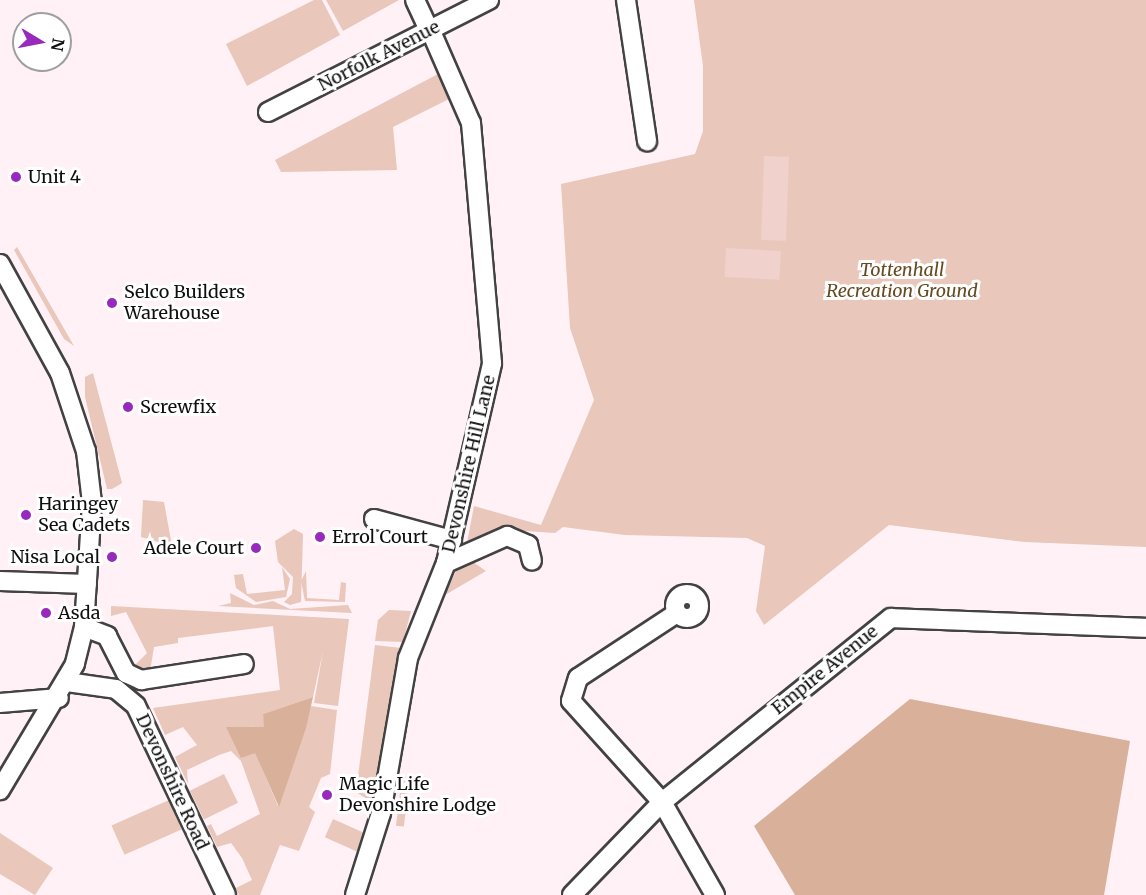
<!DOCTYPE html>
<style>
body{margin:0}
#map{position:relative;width:1146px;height:895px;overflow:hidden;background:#fff1f6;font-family:Merriweather,serif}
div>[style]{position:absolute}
.green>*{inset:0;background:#e9c7ba;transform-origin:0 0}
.forest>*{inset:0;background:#d9b09a}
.pitch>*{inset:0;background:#f0d1cc;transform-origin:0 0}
.roads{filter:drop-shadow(2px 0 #424242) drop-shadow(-2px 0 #424242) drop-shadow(0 2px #424242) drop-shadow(0 -2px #424242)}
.minor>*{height:18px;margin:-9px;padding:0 9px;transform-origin:9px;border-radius:9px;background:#fff}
.minor>.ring{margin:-9px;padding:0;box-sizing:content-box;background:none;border:18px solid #fff;border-radius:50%}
.dots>*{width:16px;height:16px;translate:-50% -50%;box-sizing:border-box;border:3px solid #fff;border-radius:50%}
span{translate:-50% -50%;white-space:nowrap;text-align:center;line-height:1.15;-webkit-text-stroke:6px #fff;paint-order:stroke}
.street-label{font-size:18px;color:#0f0f0f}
.poi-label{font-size:18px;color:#0f0f0f}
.left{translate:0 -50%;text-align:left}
.right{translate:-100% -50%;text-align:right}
.park-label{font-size:18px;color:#66491f;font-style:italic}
.north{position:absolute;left:12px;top:12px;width:60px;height:60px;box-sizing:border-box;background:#fff;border:2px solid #9f9f9f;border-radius:50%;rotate:100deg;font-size:16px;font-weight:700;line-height:24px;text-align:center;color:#0f0f0f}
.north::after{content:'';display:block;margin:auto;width:21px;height:27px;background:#9729bd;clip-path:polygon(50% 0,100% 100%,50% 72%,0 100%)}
</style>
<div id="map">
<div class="green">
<div style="clip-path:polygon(314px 0,322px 0,340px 35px,247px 86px,226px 44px)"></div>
<div style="clip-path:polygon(326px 0,399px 0,343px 31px)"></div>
<div style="clip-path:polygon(694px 0,1146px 0,1146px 547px,1025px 542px,889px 525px,764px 625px,756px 611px,765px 546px,747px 538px,625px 535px,563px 527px,555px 533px,511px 530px,466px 548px,474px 506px,541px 525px,594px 400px,570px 328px,561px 184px,695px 154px,703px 131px,703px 66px)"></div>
<div style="clip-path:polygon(438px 74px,451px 98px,393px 127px,397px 170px,281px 172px,275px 160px)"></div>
<div style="clip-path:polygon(17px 247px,74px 346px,64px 339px,14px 250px)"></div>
<div style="clip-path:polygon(93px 373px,122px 483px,112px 489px,107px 489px,85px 397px,85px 377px)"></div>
<div style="clip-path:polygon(143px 500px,164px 502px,172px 546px,141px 537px)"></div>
<div style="clip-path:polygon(294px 529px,303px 534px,301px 602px,290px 605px,284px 602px,292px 594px,293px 577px,278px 562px,275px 541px)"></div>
<div style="clip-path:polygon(473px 562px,486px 571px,445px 595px,456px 571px)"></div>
<div style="clip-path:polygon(282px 567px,290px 579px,286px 597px,256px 602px,236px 588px,234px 575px,243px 574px,247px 594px,285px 590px)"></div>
<div style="clip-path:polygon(306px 571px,307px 598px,339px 600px,341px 582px,346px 583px,345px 602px,305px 601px,301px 581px)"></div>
<div style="clip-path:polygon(230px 593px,254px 605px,273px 601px,290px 609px,348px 605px,352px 613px,218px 606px,231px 603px)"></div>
<div style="clip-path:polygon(111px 606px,349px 619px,338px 706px,314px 703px,323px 651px,313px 697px,263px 714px,265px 727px,252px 729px,251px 724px,255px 752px,278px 806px,311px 706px,337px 710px,330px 774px,321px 778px,309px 807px,315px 812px,299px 851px,280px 845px,260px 895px,239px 895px,236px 888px,252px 880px,242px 858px,231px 843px,217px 847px,207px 826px,211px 824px,217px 836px,260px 814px,241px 761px,231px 751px,219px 755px,187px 770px,188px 784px,175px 757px,197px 745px,183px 727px,165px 735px,153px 708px,280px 690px,273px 626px,178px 638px,178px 643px,154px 647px,150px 671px,134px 666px,147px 653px,126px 612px,111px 616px)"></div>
<div style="clip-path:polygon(389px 610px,411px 611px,403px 642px,375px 641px,378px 620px)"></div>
<div style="clip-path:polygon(375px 645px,401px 648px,375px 804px,356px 792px)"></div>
<div style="left:224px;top:774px;width:32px;height:38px;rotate:64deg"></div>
<div style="left:402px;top:776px;width:8px;height:50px;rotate:7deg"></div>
<div style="left:169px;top:800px;width:32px;height:63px;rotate:66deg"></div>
<div style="left:333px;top:819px;width:35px;height:20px;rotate:24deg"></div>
<div style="clip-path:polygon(0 833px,53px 868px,35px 895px,0 874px)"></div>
</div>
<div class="forest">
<div style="clip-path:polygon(313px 697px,306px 728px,279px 807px,255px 753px,241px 758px,226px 727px,264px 727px,263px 714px)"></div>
<div style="clip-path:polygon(910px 699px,1130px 741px,1104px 895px,795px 895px,754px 826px)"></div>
</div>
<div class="pitch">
<div style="left:764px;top:156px;width:25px;height:84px;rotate:2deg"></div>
<div style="left:726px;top:248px;width:55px;height:29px;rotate:3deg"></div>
</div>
<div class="roads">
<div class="minor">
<div style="left:415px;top:0;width:33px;rotate:65deg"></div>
<div style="left:626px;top:0;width:143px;rotate:81.5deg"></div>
<div style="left:268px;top:112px;width:248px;rotate:-26.9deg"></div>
<div style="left:0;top:264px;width:124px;rotate:61.2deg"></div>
<div style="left:60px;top:373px;width:82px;rotate:71.6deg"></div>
<div style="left:86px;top:451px;width:52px;rotate:83.4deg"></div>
<div style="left:92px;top:503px;width:124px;rotate:93.7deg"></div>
<div style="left:84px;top:627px;width:38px;rotate:104deg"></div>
<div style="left:75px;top:664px;width:147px;rotate:120.8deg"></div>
<div style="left:374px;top:519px;width:81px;rotate:15.1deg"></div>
<div style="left:446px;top:563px;width:67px;rotate:-23.9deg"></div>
<div style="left:507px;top:536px;width:23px;rotate:23deg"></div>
<div style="left:528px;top:545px;width:16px;rotate:76deg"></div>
<div style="left:0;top:581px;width:87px;rotate:2deg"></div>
<div class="ring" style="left:675px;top:594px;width:6px;height:6px"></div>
<div style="left:677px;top:613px;width:118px;rotate:146.7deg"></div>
<div style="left:578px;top:678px;width:24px;rotate:107deg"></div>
<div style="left:571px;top:701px;width:136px;rotate:48deg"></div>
<div style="left:662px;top:802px;width:107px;rotate:60.3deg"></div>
<div style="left:84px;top:627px;width:25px;rotate:21deg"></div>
<div style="left:107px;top:636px;width:42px;rotate:62.8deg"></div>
<div style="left:126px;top:673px;width:17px;rotate:25deg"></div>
<div style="left:141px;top:680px;width:104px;rotate:-8.8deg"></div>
<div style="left:67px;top:682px;width:49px;rotate:8.1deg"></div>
<div style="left:116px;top:689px;width:26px;rotate:40deg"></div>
<div style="left:136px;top:706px;width:209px;rotate:64.5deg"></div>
<div style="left:0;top:703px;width:59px;rotate:-4.8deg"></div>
<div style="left:355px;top:895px;width:86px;rotate:-72.4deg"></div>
<div style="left:381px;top:813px;width:157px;rotate:-80.1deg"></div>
<div style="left:408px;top:658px;width:102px;rotate:-68.2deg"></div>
<div style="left:446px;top:563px;width:205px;rotate:-77deg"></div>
<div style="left:492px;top:363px;width:241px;rotate:-95deg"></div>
<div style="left:471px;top:123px;width:103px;rotate:-113.6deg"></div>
<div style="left:572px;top:895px;width:129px;rotate:-45.9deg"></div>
<div style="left:662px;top:802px;width:294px;rotate:-38.8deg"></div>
<div style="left:891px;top:618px;width:255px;rotate:2.2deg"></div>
</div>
</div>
<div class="dots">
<div style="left:16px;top:177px;background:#9729bd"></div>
<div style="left:112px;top:303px;background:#9729bd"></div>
<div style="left:128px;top:407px;background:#9729bd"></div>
<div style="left:26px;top:515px;background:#9729bd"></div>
<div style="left:320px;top:537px;background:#9729bd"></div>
<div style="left:256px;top:548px;background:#9729bd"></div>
<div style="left:112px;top:557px;background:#9729bd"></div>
<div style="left:46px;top:613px;background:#9729bd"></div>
<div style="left:327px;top:795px;background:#9729bd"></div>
</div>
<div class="street-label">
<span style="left:379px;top:56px;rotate:-27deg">Norfolk Avenue</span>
<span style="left:469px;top:464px;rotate:-77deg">Devonshire Hill Lane</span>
<span style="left:825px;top:670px;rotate:-39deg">Empire Avenue</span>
<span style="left:172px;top:782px;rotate:65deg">Devonshire Road</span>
</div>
<div class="poi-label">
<span class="left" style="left:28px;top:177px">Unit 4</span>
<span class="left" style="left:124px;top:303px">Selco Builders<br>Warehouse</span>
<span class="left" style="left:140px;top:407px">Screwfix</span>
<span class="left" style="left:38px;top:515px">Haringey<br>Sea Cadets</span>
<span class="left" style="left:332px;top:537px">Errol Court</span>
<span class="right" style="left:244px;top:548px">Adele Court</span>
<span class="right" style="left:100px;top:557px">Nisa Local</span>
<span class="left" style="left:58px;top:613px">Asda</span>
<span class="left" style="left:339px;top:795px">Magic Life<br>Devonshire Lodge</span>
</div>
<div class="park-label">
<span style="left:902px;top:281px">Tottenhall<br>Recreation Ground</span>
</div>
<div class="north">N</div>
</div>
